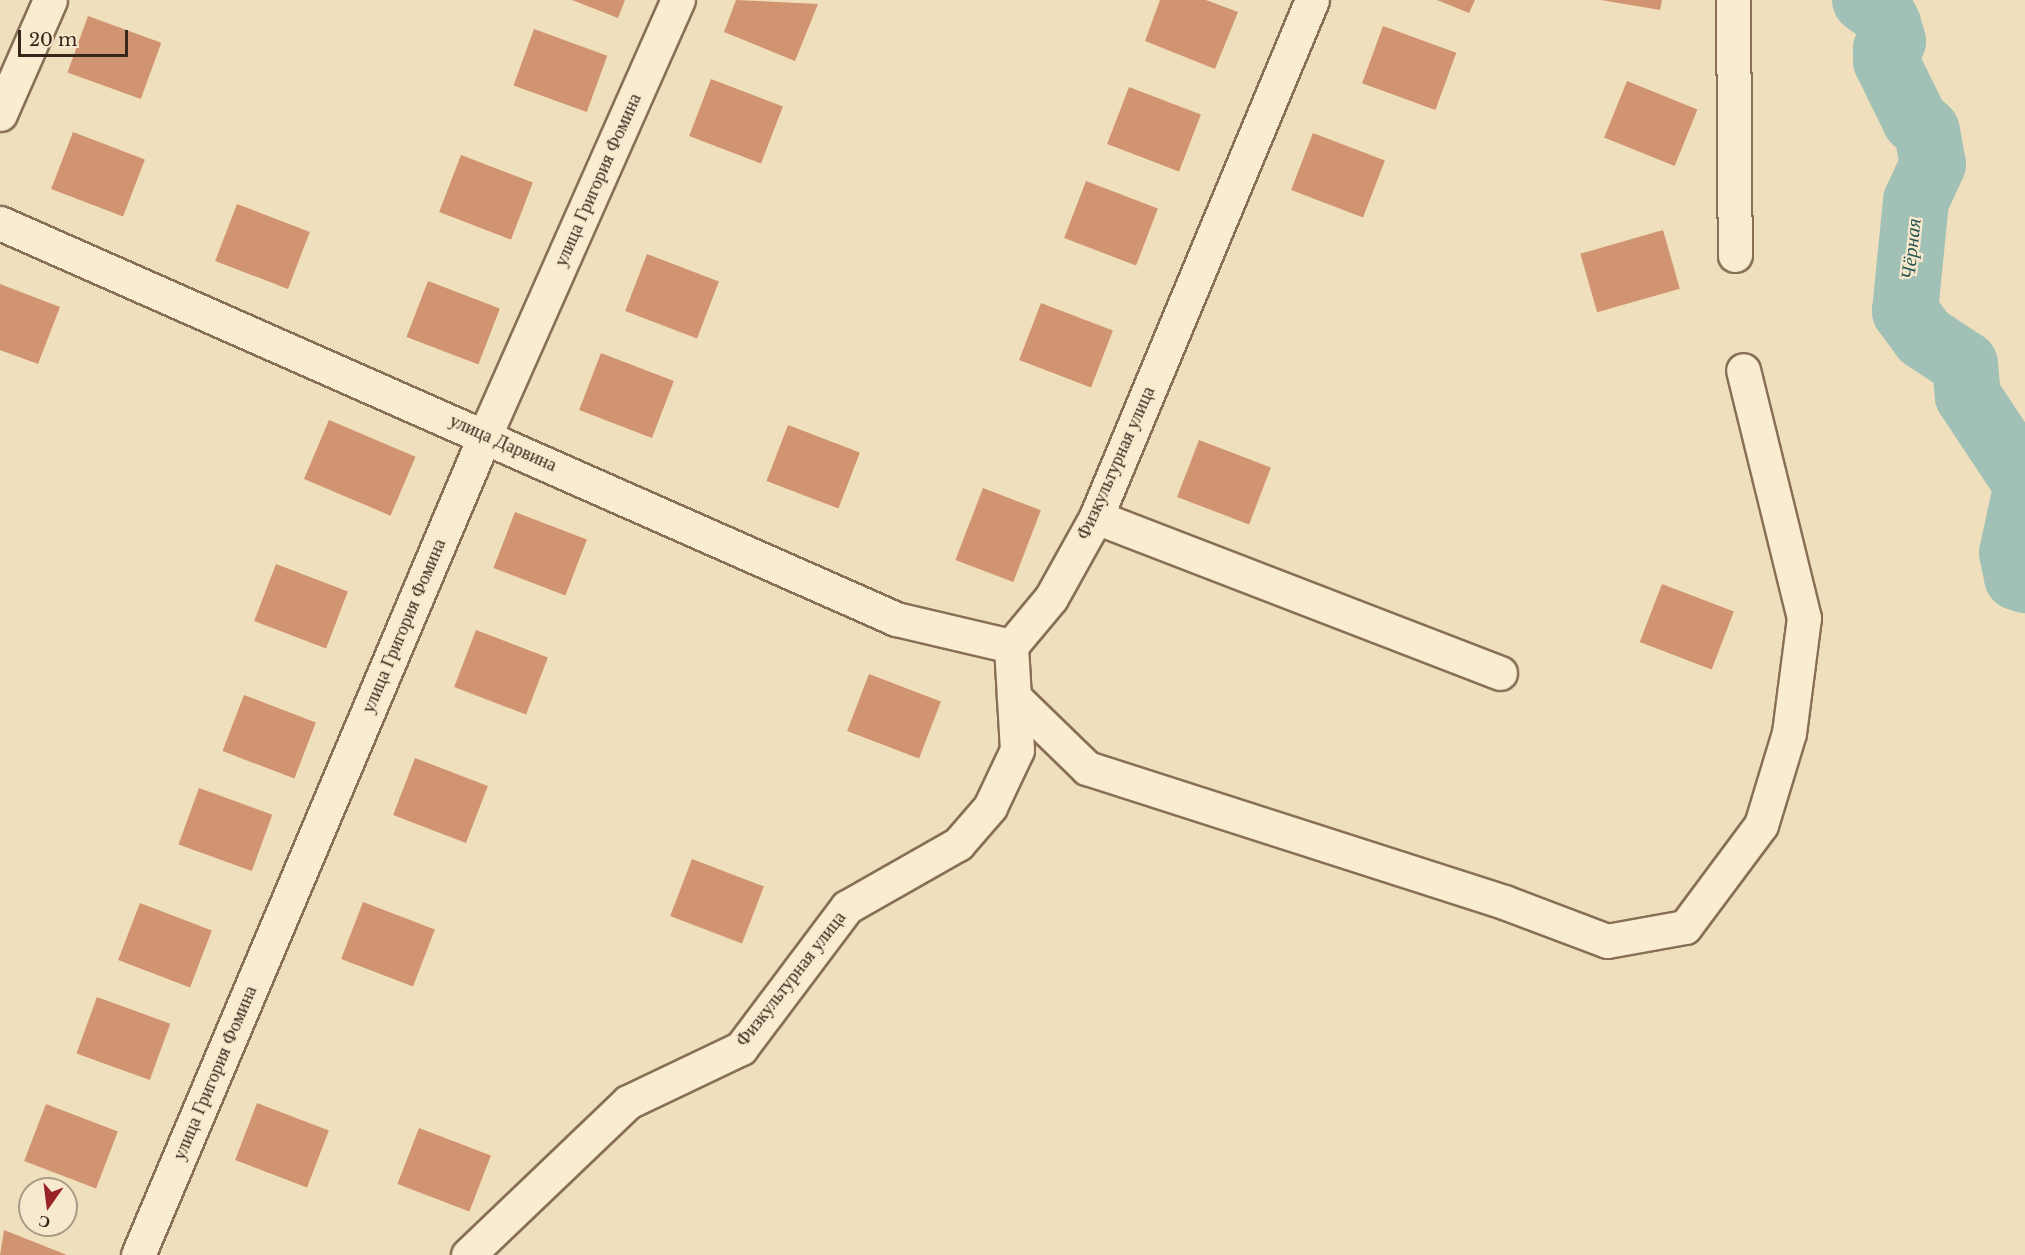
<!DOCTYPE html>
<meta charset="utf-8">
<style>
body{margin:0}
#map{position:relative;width:2025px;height:1255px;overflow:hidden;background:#f0dfbd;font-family:"Libre Baskerville",serif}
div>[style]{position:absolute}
.river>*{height:66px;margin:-33px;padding:0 33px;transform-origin:33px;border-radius:33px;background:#a1c1b6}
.building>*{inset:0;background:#d09570;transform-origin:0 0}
.roads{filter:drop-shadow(2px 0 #886f55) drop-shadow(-2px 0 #886f55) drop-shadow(0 2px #886f55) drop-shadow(0 -2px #886f55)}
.minor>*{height:33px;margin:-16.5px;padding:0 16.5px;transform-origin:16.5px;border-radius:16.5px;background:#faecd0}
span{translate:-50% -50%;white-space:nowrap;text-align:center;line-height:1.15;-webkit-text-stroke:4.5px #f7e9cd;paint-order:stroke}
.street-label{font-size:18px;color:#37271b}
.water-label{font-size:20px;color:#295753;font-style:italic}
.north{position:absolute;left:18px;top:1177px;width:60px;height:60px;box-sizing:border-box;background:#f7e9cd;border:2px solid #aa9b86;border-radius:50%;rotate:194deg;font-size:16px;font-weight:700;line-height:24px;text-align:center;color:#37271b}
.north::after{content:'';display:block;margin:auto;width:21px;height:27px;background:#9a2327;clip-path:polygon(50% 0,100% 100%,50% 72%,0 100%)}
.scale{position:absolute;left:18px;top:30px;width:110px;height:27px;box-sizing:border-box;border:3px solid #37271b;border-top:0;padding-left:8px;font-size:18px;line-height:21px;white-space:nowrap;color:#37271b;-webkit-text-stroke:4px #f7e9cd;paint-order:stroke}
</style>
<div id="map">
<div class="river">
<div style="left:1865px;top:0;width:19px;rotate:35deg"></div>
<div style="left:1881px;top:11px;width:15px;rotate:62deg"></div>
<div style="left:1888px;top:24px;width:18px;rotate:74deg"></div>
<div style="left:1893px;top:41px;width:11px;rotate:131deg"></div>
<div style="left:1886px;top:49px;width:12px;rotate:90deg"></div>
<div style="left:1886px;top:61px;width:66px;rotate:63.8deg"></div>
<div style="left:1915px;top:120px;width:16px;rotate:43deg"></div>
<div style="left:1927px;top:131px;width:34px;rotate:80deg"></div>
<div style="left:1933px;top:164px;width:41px;rotate:114.7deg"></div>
<div style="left:1916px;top:201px;width:111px;rotate:95.7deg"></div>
<div style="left:1905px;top:311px;width:32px;rotate:54deg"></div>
<div style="left:1924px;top:337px;width:49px;rotate:33.4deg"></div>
<div style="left:1965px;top:364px;width:32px;rotate:85deg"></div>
<div style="left:1968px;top:396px;width:103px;rotate:56.5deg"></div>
<div style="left:2025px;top:493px;width:61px;rotate:102.2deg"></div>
<div style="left:2012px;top:553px;width:25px;rotate:78deg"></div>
<div style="left:2017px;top:577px;width:9px;rotate:21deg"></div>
</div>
<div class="building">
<div style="clip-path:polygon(572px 0,625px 0,618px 18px)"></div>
<div style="clip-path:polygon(736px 0,818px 4px,795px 61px,724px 32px)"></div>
<div style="clip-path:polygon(1160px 0,1206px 0,1238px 12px,1215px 69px,1145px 41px)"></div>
<div style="clip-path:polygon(1437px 0,1475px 0,1469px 13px)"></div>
<div style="clip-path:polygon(1601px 0,1662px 0,1660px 10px)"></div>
<div style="left:88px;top:16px;width:78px;height:60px;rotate:20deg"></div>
<div style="left:1383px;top:26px;width:78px;height:61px;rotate:20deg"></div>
<div style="left:534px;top:29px;width:78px;height:60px;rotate:20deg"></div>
<div style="left:711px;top:79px;width:77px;height:61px;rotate:21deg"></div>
<div style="left:1627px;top:81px;width:76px;height:61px;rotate:22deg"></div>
<div style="left:1129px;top:87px;width:77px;height:61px;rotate:21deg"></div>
<div style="left:73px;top:132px;width:77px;height:61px;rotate:21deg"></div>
<div style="left:1313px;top:133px;width:77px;height:61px;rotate:21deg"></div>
<div style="left:461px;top:155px;width:77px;height:61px;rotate:21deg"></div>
<div style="left:1086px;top:181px;width:77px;height:61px;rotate:21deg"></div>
<div style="left:237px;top:204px;width:78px;height:61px;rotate:21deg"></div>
<div style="left:1663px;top:230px;width:61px;height:86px;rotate:74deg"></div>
<div style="left:647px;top:254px;width:77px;height:61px;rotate:21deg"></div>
<div style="left:428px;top:281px;width:77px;height:60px;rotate:21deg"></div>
<div style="clip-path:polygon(0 284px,60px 307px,38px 364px,0 350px)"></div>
<div style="left:1041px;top:303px;width:77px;height:61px;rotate:21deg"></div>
<div style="left:601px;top:353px;width:78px;height:61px;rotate:21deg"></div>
<div style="left:329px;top:420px;width:94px;height:64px;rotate:23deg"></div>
<div style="left:788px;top:425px;width:77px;height:60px;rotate:21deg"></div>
<div style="left:1199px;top:440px;width:77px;height:61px;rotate:21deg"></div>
<div style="left:983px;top:488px;width:62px;height:77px;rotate:21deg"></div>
<div style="left:515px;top:512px;width:77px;height:60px;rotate:21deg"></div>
<div style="left:276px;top:564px;width:77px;height:61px;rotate:21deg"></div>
<div style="left:1662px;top:584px;width:77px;height:62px;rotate:21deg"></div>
<div style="left:476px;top:630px;width:77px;height:61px;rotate:21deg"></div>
<div style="left:869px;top:674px;width:77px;height:61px;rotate:21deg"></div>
<div style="left:244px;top:695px;width:77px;height:60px;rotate:21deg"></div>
<div style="left:415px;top:758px;width:78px;height:61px;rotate:21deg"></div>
<div style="left:199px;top:788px;width:78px;height:60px;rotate:20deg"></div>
<div style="left:692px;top:859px;width:77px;height:61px;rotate:21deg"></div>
<div style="left:363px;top:902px;width:77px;height:61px;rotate:21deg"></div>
<div style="left:140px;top:903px;width:77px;height:61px;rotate:21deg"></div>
<div style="left:97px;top:997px;width:78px;height:60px;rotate:20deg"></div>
<div style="left:257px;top:1103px;width:77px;height:61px;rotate:21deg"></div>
<div style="left:46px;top:1104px;width:77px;height:61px;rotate:21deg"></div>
<div style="left:419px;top:1128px;width:77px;height:60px;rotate:21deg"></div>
<div style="clip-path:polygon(4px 1230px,67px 1255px,0 1255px)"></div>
</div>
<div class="roads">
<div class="minor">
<div style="left:1733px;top:0;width:255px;rotate:89.6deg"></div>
<div style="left:0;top:114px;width:124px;rotate:-66.3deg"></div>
<div style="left:0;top:223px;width:980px;rotate:23.84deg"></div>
<div style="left:896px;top:619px;width:118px;rotate:13.2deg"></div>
<div style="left:1096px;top:517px;width:433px;rotate:21.1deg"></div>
<div style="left:1014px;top:697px;width:102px;rotate:44.2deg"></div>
<div style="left:1087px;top:768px;width:438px;rotate:17.8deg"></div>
<div style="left:1504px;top:902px;width:110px;rotate:20.7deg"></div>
<div style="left:1607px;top:941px;width:79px;rotate:-10.2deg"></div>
<div style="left:1685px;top:927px;width:127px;rotate:-53.3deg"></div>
<div style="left:1761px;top:825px;width:96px;rotate:-73.1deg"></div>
<div style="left:1789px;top:733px;width:116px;rotate:-82.6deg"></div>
<div style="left:1804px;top:618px;width:255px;rotate:-103.8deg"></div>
<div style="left:138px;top:1255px;width:890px;rotate:-67.06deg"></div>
<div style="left:485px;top:435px;width:476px;rotate:-66.1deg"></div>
<div style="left:468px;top:1255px;width:221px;rotate:-43.7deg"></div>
<div style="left:628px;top:1102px;width:125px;rotate:-25.5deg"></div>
<div style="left:741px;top:1048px;width:176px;rotate:-53.1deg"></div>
<div style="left:847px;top:907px;width:128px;rotate:-29.6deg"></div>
<div style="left:958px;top:844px;width:49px;rotate:-49.1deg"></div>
<div style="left:990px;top:807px;width:63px;rotate:-64.7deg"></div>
<div style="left:1017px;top:750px;width:104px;rotate:-93.3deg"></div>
<div style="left:1011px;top:646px;width:62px;rotate:-50.2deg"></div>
<div style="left:1051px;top:598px;width:93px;rotate:-60.9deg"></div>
<div style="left:1096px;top:517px;width:560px;rotate:-67.33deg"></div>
</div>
</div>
<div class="street-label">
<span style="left:598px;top:180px;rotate:-66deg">улица Григория Фомина</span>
<span style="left:503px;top:443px;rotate:24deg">улица Дарвина</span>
<span style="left:1116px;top:463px;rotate:-66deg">Физкультурная улица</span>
<span style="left:404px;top:626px;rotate:-67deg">улица Григория Фомина</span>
<span style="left:791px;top:979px;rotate:-52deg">Физкультурная улица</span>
<span style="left:215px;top:1073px;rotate:-67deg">улица Григория Фомина</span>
</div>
<div class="water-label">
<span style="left:1911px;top:249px;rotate:-84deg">Чёрная</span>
</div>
<div class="north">С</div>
<div class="scale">20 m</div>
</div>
